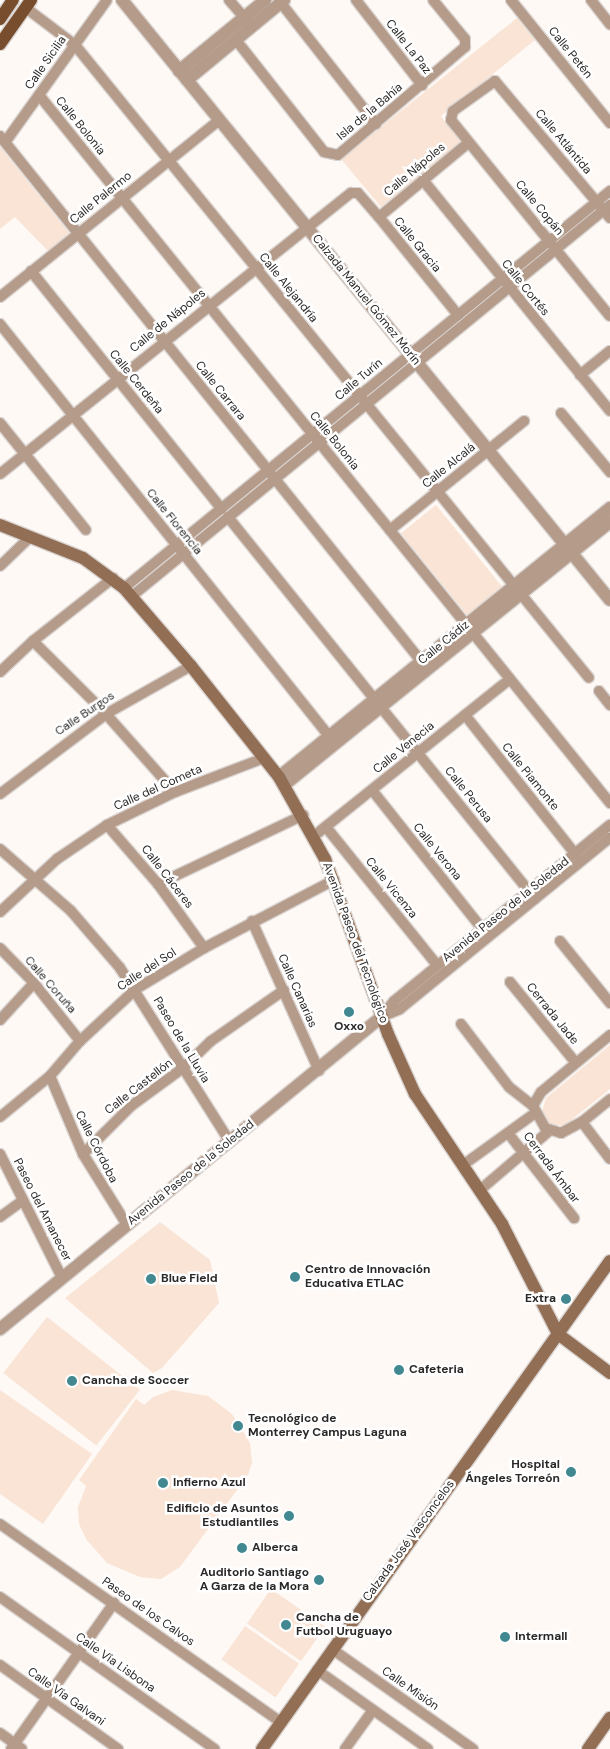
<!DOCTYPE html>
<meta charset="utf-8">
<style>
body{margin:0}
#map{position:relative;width:610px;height:1749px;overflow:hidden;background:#fff9f6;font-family:"DM Sans",sans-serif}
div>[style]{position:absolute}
.green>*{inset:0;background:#f9e4d5;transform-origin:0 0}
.roads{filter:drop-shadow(1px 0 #d9d4d1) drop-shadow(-1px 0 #d9d4d1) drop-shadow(0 1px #d9d4d1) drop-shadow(0 -1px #d9d4d1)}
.minor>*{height:10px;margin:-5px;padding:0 5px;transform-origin:5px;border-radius:5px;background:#b59b8a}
.tertiary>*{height:12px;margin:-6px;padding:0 6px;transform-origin:6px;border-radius:6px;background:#b59b8a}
.secondary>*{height:12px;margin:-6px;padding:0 6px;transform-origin:6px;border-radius:6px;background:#926e54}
.primary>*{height:12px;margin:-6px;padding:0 6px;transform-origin:6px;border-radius:6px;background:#784d2d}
.dots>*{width:14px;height:14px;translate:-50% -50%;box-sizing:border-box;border:2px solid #fff;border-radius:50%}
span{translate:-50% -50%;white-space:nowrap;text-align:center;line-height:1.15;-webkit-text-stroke:5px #fff;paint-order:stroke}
.street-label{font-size:12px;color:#2b2928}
.poi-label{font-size:12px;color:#2b2928;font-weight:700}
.left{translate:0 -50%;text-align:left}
.right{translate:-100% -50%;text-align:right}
</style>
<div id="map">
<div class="green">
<div style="clip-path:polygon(517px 18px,535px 40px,441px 116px,461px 142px,381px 207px,341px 159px)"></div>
<div style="clip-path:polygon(0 147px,70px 234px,48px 251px,15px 217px,0 229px)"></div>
<div style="left:436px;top:505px;width:107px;height:45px;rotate:51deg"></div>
<div style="clip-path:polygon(610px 1045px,610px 1089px,565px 1125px,552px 1125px,546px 1120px,542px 1112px,546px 1098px)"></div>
<div style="clip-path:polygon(160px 1222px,210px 1260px,219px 1303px,162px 1368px,153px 1373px,65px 1298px)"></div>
<div style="left:47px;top:1317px;width:118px;height:71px;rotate:38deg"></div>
<div style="clip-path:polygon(0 1390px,92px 1454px,43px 1524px,0 1494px)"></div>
<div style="clip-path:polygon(172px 1390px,208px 1396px,232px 1414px,250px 1443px,252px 1463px,248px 1475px,180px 1567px,161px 1579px,140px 1577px,107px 1563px,86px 1539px,79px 1524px,78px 1507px,86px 1486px,79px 1480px,136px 1399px,144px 1405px,153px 1397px)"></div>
<div style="left:271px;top:1589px;width:66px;height:42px;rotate:35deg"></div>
<div style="left:245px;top:1626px;width:66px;height:41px;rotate:35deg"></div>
</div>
<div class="roads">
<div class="minor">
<div style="left:229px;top:0;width:29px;rotate:49deg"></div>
<div style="left:356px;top:0;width:108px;rotate:52.2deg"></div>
<div style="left:511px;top:0;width:158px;rotate:51.2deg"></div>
<div style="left:591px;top:0;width:31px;rotate:52deg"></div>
<div style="left:281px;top:3px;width:154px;rotate:51.9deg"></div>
<div style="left:26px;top:8px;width:61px;rotate:37.1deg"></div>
<div style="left:75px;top:45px;width:815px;rotate:50.92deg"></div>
<div style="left:236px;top:40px;width:142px;rotate:51.8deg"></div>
<div style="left:324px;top:152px;width:14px;rotate:12deg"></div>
<div style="left:338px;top:155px;width:167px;rotate:-40.4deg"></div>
<div style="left:465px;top:47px;width:8px;rotate:-90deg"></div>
<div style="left:465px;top:39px;width:50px;rotate:-129.4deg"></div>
<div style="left:39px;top:95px;width:910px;rotate:51.11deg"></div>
<div style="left:0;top:136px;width:673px;rotate:51.27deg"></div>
<div style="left:6px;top:141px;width:173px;rotate:-54.4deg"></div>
<div style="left:423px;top:180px;width:297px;rotate:51deg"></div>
<div style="left:379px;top:217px;width:116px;rotate:-39.7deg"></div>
<div style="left:610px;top:218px;width:179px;rotate:-130deg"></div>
<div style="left:495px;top:81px;width:52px;rotate:144.5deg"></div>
<div style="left:453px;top:111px;width:9px;rotate:103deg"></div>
<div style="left:451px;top:120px;width:252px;rotate:51deg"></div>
<div style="left:31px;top:271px;width:305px;rotate:51.3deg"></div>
<div style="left:0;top:297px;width:282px;rotate:-38.9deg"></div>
<div style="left:0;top:324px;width:527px;rotate:51.39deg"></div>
<div style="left:580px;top:375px;width:38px;rotate:-39deg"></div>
<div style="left:561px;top:413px;width:77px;rotate:50.3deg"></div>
<div style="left:0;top:423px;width:137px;rotate:51.2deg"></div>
<div style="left:0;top:474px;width:450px;rotate:-38.7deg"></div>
<div style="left:351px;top:193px;width:7px"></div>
<div style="left:358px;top:193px;width:32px;rotate:49deg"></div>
<div style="left:379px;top:217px;width:126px;rotate:51.1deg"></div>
<div style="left:228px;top:517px;width:490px;rotate:51.2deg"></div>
<div style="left:390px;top:530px;width:173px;rotate:-39.1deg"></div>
<div style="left:0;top:566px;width:42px;rotate:-44deg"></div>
<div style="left:124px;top:588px;width:628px;rotate:-39.24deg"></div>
<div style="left:132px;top:596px;width:618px;rotate:-39.28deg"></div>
<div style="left:33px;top:641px;width:103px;rotate:45deg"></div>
<div style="left:106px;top:714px;width:104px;rotate:48.5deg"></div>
<div style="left:0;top:672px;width:45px;rotate:-43.2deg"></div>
<div style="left:33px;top:641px;width:102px;rotate:-38.2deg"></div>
<div style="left:599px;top:691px;width:18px;rotate:52deg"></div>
<div style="left:465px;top:715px;width:177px;rotate:51.6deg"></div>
<div style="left:372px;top:790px;width:177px;rotate:51.6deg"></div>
<div style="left:0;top:794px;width:133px;rotate:-37deg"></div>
<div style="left:106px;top:714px;width:98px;rotate:-29.5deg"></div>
<div style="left:107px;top:825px;width:78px;rotate:49.2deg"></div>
<div style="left:158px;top:884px;width:79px;rotate:54.3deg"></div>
<div style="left:326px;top:827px;width:177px;rotate:51.2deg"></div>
<div style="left:314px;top:836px;width:251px;rotate:-38.7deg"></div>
<div style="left:0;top:849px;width:94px;rotate:41.1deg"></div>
<div style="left:71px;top:911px;width:75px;rotate:49.3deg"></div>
<div style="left:120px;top:968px;width:206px;rotate:57.7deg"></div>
<div style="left:158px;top:884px;width:161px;rotate:-25.4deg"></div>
<div style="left:0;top:912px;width:78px;rotate:-42.9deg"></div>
<div style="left:57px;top:859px;width:60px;rotate:-34.2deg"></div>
<div style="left:107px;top:825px;width:76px;rotate:-25.9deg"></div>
<div style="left:175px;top:792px;width:95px;rotate:-20.9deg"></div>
<div style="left:252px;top:921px;width:164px;rotate:65.9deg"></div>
<div style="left:560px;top:941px;width:80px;rotate:51.1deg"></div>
<div style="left:0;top:948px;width:49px;rotate:45.8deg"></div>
<div style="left:34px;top:983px;width:74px;rotate:51.6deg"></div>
<div style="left:510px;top:982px;width:103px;rotate:50.9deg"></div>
<div style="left:382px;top:1016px;width:19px;rotate:-51deg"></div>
<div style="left:394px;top:1001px;width:279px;rotate:-39.2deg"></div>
<div style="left:383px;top:1016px;width:18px;rotate:-22deg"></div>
<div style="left:400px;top:1009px;width:271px;rotate:-39.2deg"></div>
<div style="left:0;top:1020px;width:50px;rotate:-47.4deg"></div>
<div style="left:461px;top:1024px;width:79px;rotate:52.7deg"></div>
<div style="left:509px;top:1087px;width:31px;rotate:38deg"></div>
<div style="left:610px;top:1035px;width:89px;rotate:140.4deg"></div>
<div style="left:541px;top:1092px;width:16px;rotate:120deg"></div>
<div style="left:533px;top:1106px;width:25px;rotate:61deg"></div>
<div style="left:545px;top:1128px;width:17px;rotate:17deg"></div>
<div style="left:561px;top:1133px;width:24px;rotate:-28deg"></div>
<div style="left:582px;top:1122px;width:36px;rotate:-39deg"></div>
<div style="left:50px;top:1076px;width:85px;rotate:67.1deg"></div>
<div style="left:83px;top:1154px;width:84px;rotate:58.2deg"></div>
<div style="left:0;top:1117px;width:65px;rotate:-39.4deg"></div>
<div style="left:50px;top:1076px;width:46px;rotate:-49.4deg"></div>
<div style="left:80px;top:1041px;width:76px;rotate:-42.9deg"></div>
<div style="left:136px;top:989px;width:79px;rotate:-31.1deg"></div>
<div style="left:204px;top:948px;width:147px;rotate:-27.6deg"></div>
<div style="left:582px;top:1122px;width:46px;rotate:52.9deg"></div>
<div style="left:508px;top:1133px;width:108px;rotate:52.2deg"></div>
<div style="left:0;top:1154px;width:139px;rotate:63.4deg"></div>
<div style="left:83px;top:1154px;width:68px;rotate:-45deg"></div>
<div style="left:131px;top:1106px;width:64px;rotate:-36.2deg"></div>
<div style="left:183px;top:1068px;width:39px;rotate:-44deg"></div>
<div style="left:211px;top:1041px;width:89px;rotate:-34.9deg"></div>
<div style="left:463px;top:1165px;width:89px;rotate:-35.8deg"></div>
<div style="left:480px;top:1190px;width:91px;rotate:-40.5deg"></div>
<div style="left:0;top:1217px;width:26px;rotate:-36deg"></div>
<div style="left:0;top:1524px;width:344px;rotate:35.2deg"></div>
<div style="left:0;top:1597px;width:263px;rotate:35.3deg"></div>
<div style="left:332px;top:1649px;width:173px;rotate:35.3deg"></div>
<div style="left:0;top:1665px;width:145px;rotate:35.4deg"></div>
<div style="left:317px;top:1670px;width:136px;rotate:35.4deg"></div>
<div style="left:0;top:1733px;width:27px;rotate:36deg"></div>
<div style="left:11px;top:1749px;width:179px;rotate:-54.8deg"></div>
<div style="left:345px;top:1749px;width:48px;rotate:-54.3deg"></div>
</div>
<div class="tertiary">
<div style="left:122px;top:0;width:773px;rotate:50.88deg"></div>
<div style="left:179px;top:71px;width:112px;rotate:-39.5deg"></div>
<div style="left:187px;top:80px;width:126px;rotate:-39.5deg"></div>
<div style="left:279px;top:777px;width:427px;rotate:-39.1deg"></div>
<div style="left:284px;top:785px;width:419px;rotate:-38.9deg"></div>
<div style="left:0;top:1329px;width:494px;rotate:-39.3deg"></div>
</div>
<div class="secondary">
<div style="left:0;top:525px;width:89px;rotate:21.7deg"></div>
<div style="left:83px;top:558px;width:51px;rotate:36.2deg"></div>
<div style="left:124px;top:588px;width:103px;rotate:49.3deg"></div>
<div style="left:191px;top:666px;width:142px;rotate:51.6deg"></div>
<div style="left:279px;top:777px;width:94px;rotate:60.7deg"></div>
<div style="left:325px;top:859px;width:186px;rotate:70.2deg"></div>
<div style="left:388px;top:1034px;width:66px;rotate:65.8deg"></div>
<div style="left:415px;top:1094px;width:156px;rotate:56.2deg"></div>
<div style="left:502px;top:1224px;width:123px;rotate:63deg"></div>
<div style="left:558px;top:1334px;width:65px;rotate:36.9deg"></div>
<div style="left:262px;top:1749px;width:599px;rotate:-54.51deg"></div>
<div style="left:588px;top:1749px;width:38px;rotate:-55deg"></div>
</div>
<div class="primary">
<div style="left:0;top:19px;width:23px;rotate:-56deg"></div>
<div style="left:0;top:44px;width:54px;rotate:-54.8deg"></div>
</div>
</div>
<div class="dots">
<div style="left:349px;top:1012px;background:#418891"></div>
<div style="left:295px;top:1277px;background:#418891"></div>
<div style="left:151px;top:1279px;background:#418891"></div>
<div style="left:566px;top:1299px;background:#418891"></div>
<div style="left:399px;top:1370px;background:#418891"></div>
<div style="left:72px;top:1381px;background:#418891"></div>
<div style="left:238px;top:1426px;background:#418891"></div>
<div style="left:571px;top:1472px;background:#418891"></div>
<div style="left:163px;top:1483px;background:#418891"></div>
<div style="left:289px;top:1516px;background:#418891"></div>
<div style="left:242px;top:1548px;background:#418891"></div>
<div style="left:319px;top:1580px;background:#418891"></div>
<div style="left:286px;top:1625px;background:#418891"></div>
<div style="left:505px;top:1637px;background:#418891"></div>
</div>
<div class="street-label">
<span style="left:408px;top:47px;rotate:52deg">Calle La Paz</span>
<span style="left:570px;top:53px;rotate:51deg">Calle Petén</span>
<span style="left:46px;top:63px;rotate:-55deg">Calle Sicilia</span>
<span style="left:370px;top:112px;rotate:-40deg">Isla de la Bahía</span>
<span style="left:80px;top:126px;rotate:51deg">Calle Bolonia</span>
<span style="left:563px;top:142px;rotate:50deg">Calle Atlántida</span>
<span style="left:415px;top:170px;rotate:-40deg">Calle Nápoles</span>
<span style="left:101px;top:198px;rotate:-39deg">Calle Palermo</span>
<span style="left:539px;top:208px;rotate:50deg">Calle Copán</span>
<span style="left:417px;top:245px;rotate:51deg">Calle Gracia</span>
<span style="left:288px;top:288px;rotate:51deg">Calle Alejandría</span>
<span style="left:525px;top:288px;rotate:51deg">Calle Cortés</span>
<span style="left:366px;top:300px;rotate:51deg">Calzada Manuel Gómez Morín</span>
<span style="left:168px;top:321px;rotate:-39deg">Calle de Nápoles</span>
<span style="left:359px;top:380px;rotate:-40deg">Calle Turín</span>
<span style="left:136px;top:382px;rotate:51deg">Calle Cerdeña</span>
<span style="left:220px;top:391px;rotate:51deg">Calle Carrara</span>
<span style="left:334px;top:441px;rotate:51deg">Calle Bolonia</span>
<span style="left:449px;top:466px;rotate:-39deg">Calle Alcalá</span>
<span style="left:174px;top:522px;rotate:51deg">Calle Florencia</span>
<span style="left:444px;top:643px;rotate:-39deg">Calle Cádiz</span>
<span style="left:85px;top:714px;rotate:-34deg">Calle Burgos</span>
<span style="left:404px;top:748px;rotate:-39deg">Calle Venecia</span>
<span style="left:530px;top:777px;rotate:51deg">Calle Piamonte</span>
<span style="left:158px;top:788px;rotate:-24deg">Calle del Cometa</span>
<span style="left:468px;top:795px;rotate:51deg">Calle Perusa</span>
<span style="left:437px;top:852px;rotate:51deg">Calle Verona</span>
<span style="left:167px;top:877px;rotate:52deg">Calle Cáceres</span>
<span style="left:391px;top:888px;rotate:51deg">Calle Vicenza</span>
<span style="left:506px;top:910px;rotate:-39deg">Avenida Paseo de la Soledad</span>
<span style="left:355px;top:943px;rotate:70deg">Avenida Paseo del Tecnológico</span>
<span style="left:147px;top:970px;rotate:-33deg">Calle del Sol</span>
<span style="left:50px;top:985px;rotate:49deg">Calle Coruña</span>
<span style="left:297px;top:991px;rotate:66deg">Calle Canarias</span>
<span style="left:552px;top:1014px;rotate:51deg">Cerrada Jade</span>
<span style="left:181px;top:1040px;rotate:59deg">Paseo de la Lluvia</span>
<span style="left:139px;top:1087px;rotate:-38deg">Calle Castellón</span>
<span style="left:96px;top:1147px;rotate:63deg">Calle Córdoba</span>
<span style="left:551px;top:1168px;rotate:53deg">Cerrada Ámbar</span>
<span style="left:191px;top:1173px;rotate:-39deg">Avenida Paseo de la Soledad</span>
<span style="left:42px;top:1210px;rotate:63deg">Paseo del Amanecer</span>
<span style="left:409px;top:1541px;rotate:-54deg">Calzada José Vasconcelos</span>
<span style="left:148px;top:1612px;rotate:35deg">Paseo de los Calvos</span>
<span style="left:115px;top:1663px;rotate:35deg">Calle Vía Lisbona</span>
<span style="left:410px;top:1689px;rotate:35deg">Calle Misión</span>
<span style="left:66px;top:1697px;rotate:35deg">Calle Vía Galvani</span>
</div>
<div class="poi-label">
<span style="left:349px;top:1027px">Oxxo</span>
<span class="left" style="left:305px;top:1277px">Centro de Innovación<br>Educativa ETLAC</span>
<span class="left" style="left:161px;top:1279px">Blue Field</span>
<span class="right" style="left:556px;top:1299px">Extra</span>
<span class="left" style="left:409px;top:1370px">Cafeteria</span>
<span class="left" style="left:82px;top:1381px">Cancha de Soccer</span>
<span class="left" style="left:248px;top:1426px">Tecnológico de<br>Monterrey Campus Laguna</span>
<span class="right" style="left:560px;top:1472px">Hospital<br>Ángeles Torreón</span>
<span class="left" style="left:173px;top:1483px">Infierno Azul</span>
<span class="right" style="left:279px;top:1516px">Edificio de Asuntos<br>Estudiantiles</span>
<span class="left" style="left:252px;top:1548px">Alberca</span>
<span class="right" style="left:309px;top:1580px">Auditorio Santiago<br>A Garza de la Mora</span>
<span class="left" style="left:296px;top:1625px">Cancha de<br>Futbol Uruguayo</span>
<span class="left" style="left:515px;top:1637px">Intermall</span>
</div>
</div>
